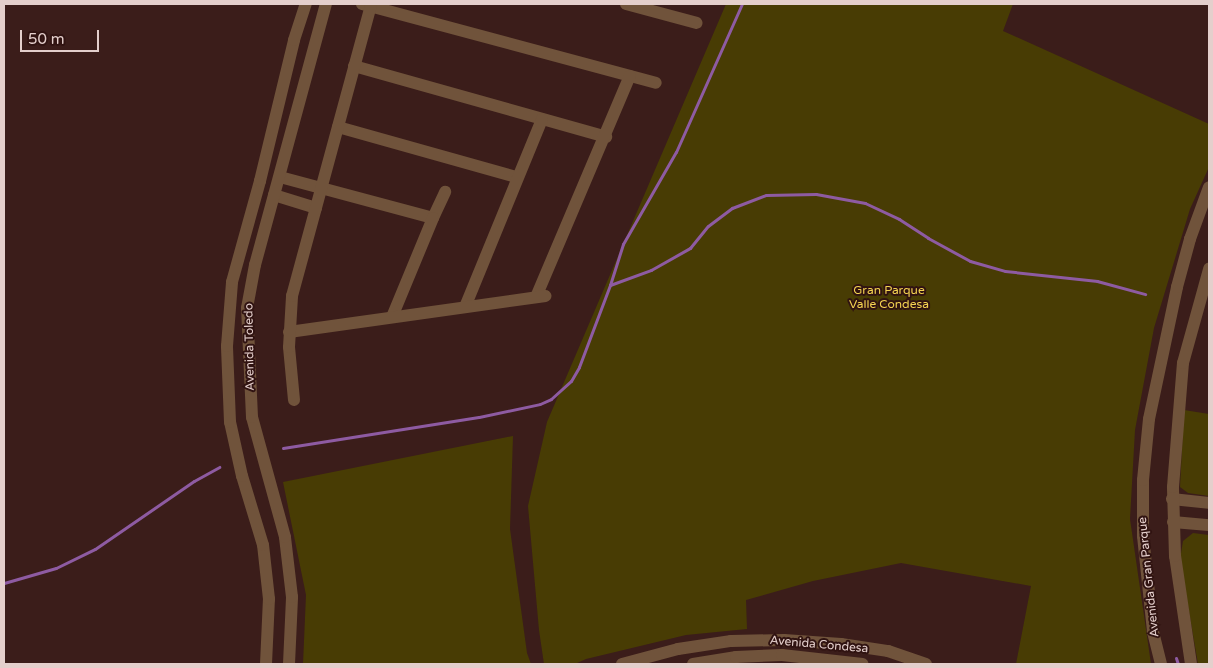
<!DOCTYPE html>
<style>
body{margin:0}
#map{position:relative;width:1213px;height:668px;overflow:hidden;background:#3b1d1a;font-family:"Varela Round",sans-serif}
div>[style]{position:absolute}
.green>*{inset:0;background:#483c04}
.stream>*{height:3px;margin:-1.5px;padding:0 1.5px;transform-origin:1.5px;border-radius:1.5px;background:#8e5ba2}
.minor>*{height:12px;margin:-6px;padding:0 6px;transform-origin:6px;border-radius:6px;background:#70533b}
span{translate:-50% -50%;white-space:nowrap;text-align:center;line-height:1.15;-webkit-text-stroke:4px #301311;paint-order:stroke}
.park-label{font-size:12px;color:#f4d351}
.street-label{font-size:12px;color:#e4cfcc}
.frame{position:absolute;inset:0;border:5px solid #e4cfcc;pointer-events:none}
.scale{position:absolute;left:20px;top:30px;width:79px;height:22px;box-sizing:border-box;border:2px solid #e4cfcc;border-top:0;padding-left:6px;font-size:15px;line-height:18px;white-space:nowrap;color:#e4cfcc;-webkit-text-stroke:4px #301311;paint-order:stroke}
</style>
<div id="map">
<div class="green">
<div style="clip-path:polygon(726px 4px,1013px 4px,1003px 31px,1209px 124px,1209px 167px,1190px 209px,1154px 328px,1135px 430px,1130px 519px,1151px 664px,1016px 664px,1031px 586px,901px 563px,813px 581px,746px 600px,747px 629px,686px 635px,586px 659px,575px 664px,544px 664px,539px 630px,528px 506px,547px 422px)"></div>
<div style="clip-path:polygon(1184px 410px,1209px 414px,1209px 496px,1188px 493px,1180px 487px)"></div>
<div style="clip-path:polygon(513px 436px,510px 529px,527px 653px,531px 664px,303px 664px,306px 595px,283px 482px)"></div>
<div style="clip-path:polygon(1193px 533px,1209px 535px,1209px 664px,1198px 664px,1180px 559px,1183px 541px)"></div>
</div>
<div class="stream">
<div style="left:610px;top:285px;width:43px;rotate:-72.4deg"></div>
<div style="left:623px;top:244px;width:106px;rotate:-60.1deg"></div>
<div style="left:676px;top:152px;width:162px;rotate:-66deg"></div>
<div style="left:283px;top:448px;width:198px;rotate:-9deg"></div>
<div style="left:479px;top:417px;width:62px;rotate:-12deg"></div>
<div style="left:540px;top:404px;width:12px;rotate:-24deg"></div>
<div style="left:551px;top:399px;width:27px;rotate:-42deg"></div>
<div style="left:571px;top:381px;width:16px;rotate:-60deg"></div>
<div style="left:579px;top:367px;width:88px;rotate:-69.3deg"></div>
<div style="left:610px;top:285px;width:44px;rotate:-20.1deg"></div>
<div style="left:651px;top:270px;width:45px;rotate:-29.4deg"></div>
<div style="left:690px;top:248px;width:28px;rotate:-51deg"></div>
<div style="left:708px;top:226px;width:30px;rotate:-37deg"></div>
<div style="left:732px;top:208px;width:36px;rotate:-21deg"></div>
<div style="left:766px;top:195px;width:50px;rotate:-1.1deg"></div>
<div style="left:816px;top:194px;width:50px;rotate:10.4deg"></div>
<div style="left:865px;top:203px;width:38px;rotate:25deg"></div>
<div style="left:899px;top:219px;width:35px;rotate:33deg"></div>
<div style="left:928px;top:238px;width:48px;rotate:28.7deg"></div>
<div style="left:970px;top:261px;width:36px;rotate:16deg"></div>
<div style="left:1005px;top:271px;width:93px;rotate:6.2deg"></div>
<div style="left:1097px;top:281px;width:50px;rotate:15.2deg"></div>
<div style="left:4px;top:583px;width:54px;rotate:-16.1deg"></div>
<div style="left:56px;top:568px;width:43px;rotate:-26deg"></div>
<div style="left:95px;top:549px;width:120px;rotate:-34.5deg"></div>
<div style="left:194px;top:481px;width:29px;rotate:-29deg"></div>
<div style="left:1176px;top:658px;width:6px;rotate:72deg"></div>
</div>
<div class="minor">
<div style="left:362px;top:4px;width:304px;rotate:15deg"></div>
<div style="left:626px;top:4px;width:73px;rotate:15deg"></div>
<div style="left:354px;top:66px;width:262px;rotate:15.7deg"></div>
<div style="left:338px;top:127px;width:185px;rotate:15.7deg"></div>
<div style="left:280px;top:177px;width:158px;rotate:15deg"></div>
<div style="left:433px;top:218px;width:29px;rotate:-65deg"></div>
<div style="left:274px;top:195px;width:44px;rotate:17.2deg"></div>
<div style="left:536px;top:297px;width:240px;rotate:-67deg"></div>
<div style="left:465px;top:307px;width:203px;rotate:-67.7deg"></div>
<div style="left:392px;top:317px;width:107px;rotate:-67.5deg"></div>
<div style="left:289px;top:332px;width:259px;rotate:-8deg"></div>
<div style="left:294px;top:400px;width:53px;rotate:-95.4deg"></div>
<div style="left:289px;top:347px;width:51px;rotate:-86.6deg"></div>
<div style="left:292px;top:296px;width:301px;rotate:-74.8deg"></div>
<div style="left:1172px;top:499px;width:37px;rotate:6deg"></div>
<div style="left:1173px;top:522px;width:36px;rotate:5deg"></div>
<div style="left:266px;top:664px;width:65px;rotate:-87.4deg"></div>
<div style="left:269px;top:599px;width:54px;rotate:-96.3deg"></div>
<div style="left:263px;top:545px;width:72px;rotate:-106.9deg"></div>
<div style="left:242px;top:476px;width:55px;rotate:-102.5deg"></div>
<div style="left:230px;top:422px;width:76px;rotate:-92.3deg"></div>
<div style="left:227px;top:346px;width:64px;rotate:-85.5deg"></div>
<div style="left:232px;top:282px;width:105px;rotate:-74.5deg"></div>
<div style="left:260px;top:181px;width:145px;rotate:-76.4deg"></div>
<div style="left:294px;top:40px;width:38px;rotate:-72deg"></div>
<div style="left:289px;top:664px;width:67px;rotate:-87.4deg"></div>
<div style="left:292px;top:597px;width:60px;rotate:-96.7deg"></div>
<div style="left:285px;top:537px;width:124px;rotate:-105.4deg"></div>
<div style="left:252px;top:417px;width:109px;rotate:-92.6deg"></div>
<div style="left:247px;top:308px;width:44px;rotate:-79.5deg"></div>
<div style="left:255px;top:265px;width:270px;rotate:-74.8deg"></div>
<div style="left:622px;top:664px;width:58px;rotate:-15deg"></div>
<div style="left:678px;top:649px;width:54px;rotate:-8.6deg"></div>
<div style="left:731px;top:641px;width:53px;rotate:-1.1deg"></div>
<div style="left:784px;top:640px;width:57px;rotate:4deg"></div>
<div style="left:841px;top:644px;width:48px;rotate:8.5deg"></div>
<div style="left:888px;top:651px;width:40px;rotate:18.9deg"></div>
<div style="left:693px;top:664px;width:44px;rotate:-9.2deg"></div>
<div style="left:736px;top:657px;width:46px;rotate:-2.5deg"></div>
<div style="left:782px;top:655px;width:81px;rotate:6.4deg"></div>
<div style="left:1161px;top:664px;width:34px;rotate:-104deg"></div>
<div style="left:1153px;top:631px;width:96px;rotate:-96deg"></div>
<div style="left:1143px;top:536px;width:56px;rotate:-90deg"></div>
<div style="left:1143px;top:480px;width:61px;rotate:-84.4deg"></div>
<div style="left:1149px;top:419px;width:135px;rotate:-78deg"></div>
<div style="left:1177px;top:287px;width:50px;rotate:-74.8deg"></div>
<div style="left:1190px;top:239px;width:55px;rotate:-69.9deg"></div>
<div style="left:1191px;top:664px;width:109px;rotate:-98.4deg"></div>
<div style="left:1175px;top:556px;width:69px;rotate:-91.7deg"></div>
<div style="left:1173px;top:487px;width:124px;rotate:-85.4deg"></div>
<div style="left:1183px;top:363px;width:98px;rotate:-74.5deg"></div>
</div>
<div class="park-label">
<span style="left:889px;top:298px">Gran Parque<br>Valle Condesa</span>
</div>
<div class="street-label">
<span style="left:250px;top:347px;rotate:-91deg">Avenida Toledo</span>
<span style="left:1149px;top:577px;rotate:-96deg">Avenida Gran Parque</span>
<span style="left:819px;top:645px;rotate:5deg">Avenida Condesa</span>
</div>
<div class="frame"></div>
<div class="scale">50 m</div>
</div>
